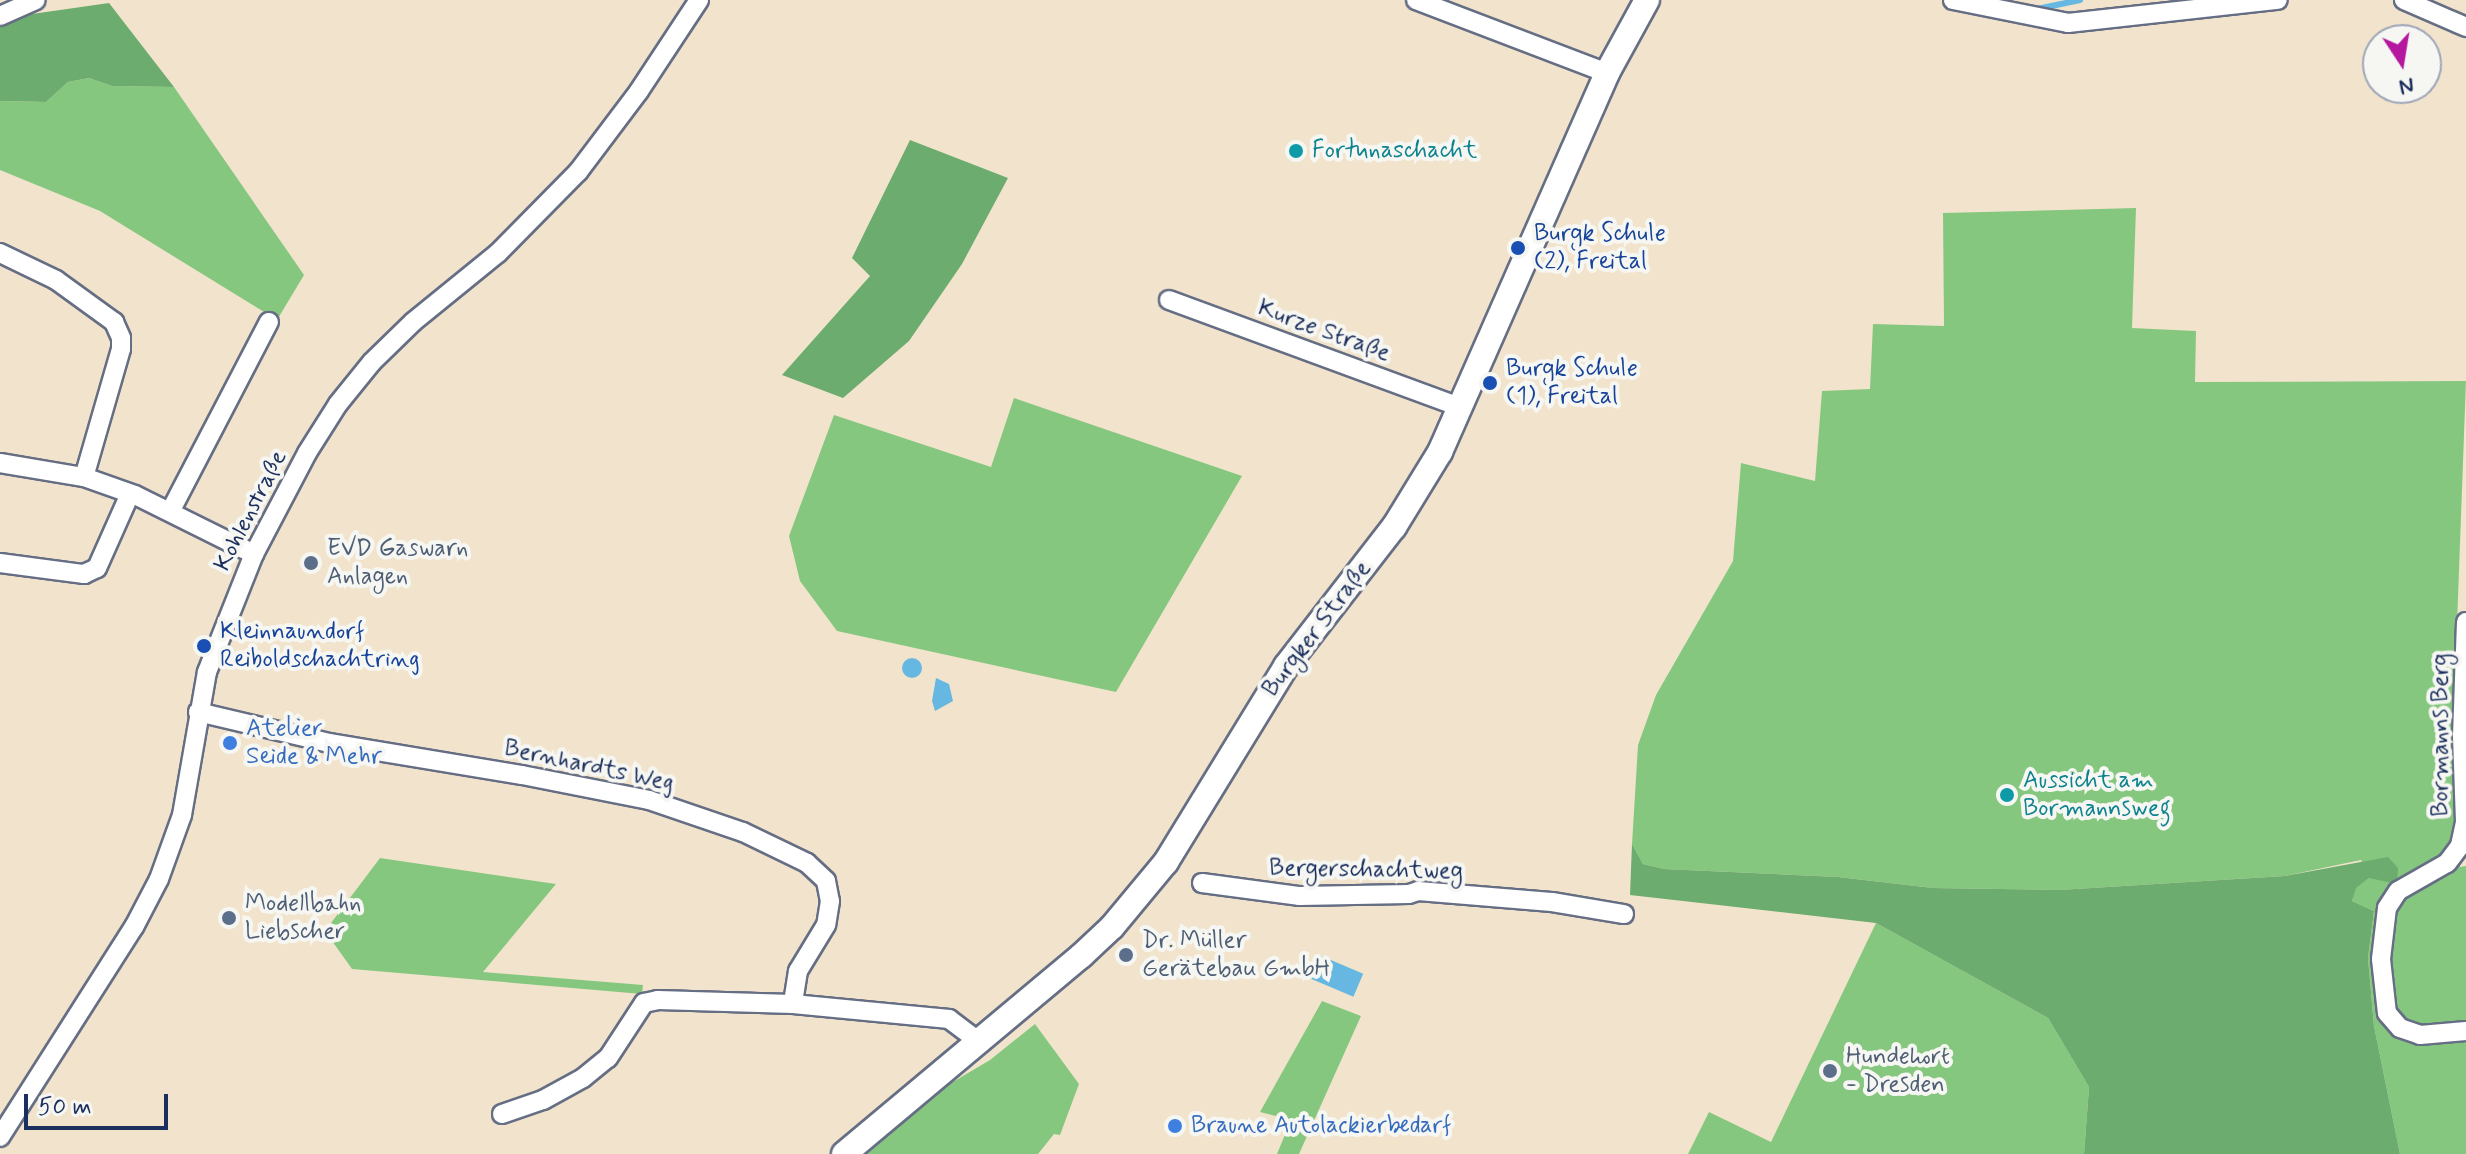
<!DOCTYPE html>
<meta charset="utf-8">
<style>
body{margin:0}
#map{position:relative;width:2466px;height:1154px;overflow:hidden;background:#f2e4cc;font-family:Mynerve,sans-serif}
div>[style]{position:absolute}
.green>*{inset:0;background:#86c780}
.forest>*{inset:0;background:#6cac6e}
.water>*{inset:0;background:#66b7e1;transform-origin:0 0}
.round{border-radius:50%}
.stream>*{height:6px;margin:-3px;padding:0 3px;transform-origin:3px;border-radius:3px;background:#66b7e1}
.roads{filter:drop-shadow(2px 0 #666e84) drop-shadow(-2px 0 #666e84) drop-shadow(0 2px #666e84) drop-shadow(0 -2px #666e84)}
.minor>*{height:18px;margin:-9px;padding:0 9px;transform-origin:9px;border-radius:9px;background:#fff}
.major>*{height:24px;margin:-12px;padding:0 12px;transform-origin:12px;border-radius:12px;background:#fff}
.dots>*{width:22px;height:22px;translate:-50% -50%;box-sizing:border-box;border:4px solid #f6f6f2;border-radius:50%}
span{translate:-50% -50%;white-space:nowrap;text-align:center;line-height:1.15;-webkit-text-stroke:8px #f6f6f2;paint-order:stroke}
.culture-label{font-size:24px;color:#0d838f}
.left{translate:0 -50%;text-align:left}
.transit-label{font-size:24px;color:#164399}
.street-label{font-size:24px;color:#1b2f5e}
.service-label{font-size:24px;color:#4e5e75}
.shop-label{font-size:24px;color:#366cbe}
.north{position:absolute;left:2362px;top:24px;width:80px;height:80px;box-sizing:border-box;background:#f6f6f2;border:2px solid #9ea6b7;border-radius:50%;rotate:168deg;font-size:22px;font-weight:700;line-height:32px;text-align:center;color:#1b2f5e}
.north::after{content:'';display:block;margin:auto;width:28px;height:36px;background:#b5179e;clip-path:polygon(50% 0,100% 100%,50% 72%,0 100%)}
.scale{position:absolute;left:24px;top:1094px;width:144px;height:36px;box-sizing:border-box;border:4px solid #1b2f5e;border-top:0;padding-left:10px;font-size:24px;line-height:28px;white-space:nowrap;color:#1b2f5e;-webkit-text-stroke:6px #f6f6f2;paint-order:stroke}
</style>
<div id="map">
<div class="green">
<div style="clip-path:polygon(89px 78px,112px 86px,174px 87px,304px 275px,277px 320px,100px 211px,0 170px,0 101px,46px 102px,68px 82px)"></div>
<div style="clip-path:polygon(2136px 208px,2132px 328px,2196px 331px,2195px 382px,2466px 381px,2454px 706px,2460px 867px,2466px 866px,2466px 1154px,2400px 1154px,2374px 1026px,2368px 958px,2374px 911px,2352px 901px,2355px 888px,2369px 878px,2361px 860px,2285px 876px,2059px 890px,1933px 888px,1838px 877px,1664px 869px,1643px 864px,1632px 844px,1638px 745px,1656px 695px,1733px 561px,1741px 463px,1815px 481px,1822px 391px,1870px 389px,1873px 324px,1944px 326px,1943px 213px)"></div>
<div style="clip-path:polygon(1014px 398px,1242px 476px,1116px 692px,837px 631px,800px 581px,789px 536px,834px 415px,991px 467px)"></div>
<div style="clip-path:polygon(380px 858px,556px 884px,483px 972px,643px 985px,642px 994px,352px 969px,325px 931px)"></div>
<div style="clip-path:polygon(1876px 923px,2048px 1018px,2089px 1087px,2084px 1154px,1688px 1154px,1709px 1112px,1771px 1142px)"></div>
<div style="clip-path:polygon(1322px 1001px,1361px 1016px,1299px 1154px,1277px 1154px,1291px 1120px,1260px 1112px)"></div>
<div style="clip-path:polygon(1035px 1024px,1079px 1084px,1060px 1135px,1054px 1134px,1038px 1154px,864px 1154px,946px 1086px,990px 1060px)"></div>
</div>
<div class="forest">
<div style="clip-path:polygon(109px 3px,174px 87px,112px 86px,89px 78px,68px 82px,46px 102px,0 101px,0 27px,25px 15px)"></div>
<div style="clip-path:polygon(910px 140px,1008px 178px,962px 264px,909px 341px,843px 398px,782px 375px,870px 276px,852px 258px)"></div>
<div style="clip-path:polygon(1632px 844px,1643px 864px,1664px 869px,1838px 877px,1933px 888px,2059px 890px,2285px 876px,2388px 857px,2398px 868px,2397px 884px,2369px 878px,2356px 888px,2352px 901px,2374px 911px,2368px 958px,2374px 1026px,2400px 1154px,2084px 1154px,2089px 1087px,2048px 1018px,1876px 923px,1630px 895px)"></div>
</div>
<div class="water">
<div class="round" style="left:902px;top:658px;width:20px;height:20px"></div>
<div style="clip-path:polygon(936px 678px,949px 684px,953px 701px,935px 711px,932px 701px)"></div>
<div style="left:1319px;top:955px;width:48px;height:25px;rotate:23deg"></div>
</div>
<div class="stream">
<div style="left:2037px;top:9px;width:44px;rotate:-11.8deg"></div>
</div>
<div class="roads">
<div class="minor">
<div style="left:1416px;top:0;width:204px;rotate:20.9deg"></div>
<div style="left:1953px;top:0;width:117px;rotate:11.3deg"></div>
<div style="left:2068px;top:23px;width:211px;rotate:-6.3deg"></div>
<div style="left:2404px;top:0;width:68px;rotate:23.5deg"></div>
<div style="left:0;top:16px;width:39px;rotate:-24deg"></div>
<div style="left:0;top:253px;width:62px;rotate:25.7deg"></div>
<div style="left:56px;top:280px;width:72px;rotate:35.9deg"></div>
<div style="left:114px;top:322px;width:17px;rotate:66deg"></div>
<div style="left:121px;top:338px;width:11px;rotate:90deg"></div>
<div style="left:121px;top:349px;width:133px;rotate:106.1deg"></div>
<div style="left:1169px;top:300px;width:312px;rotate:20.2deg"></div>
<div style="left:0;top:463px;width:85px;rotate:9.5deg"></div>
<div style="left:84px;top:477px;width:54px;rotate:19.4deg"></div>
<div style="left:135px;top:495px;width:133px;rotate:26.4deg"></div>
<div style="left:171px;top:510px;width:212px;rotate:-62.5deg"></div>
<div style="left:0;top:563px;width:85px;rotate:7.5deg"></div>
<div style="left:84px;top:574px;width:14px;rotate:-25deg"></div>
<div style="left:97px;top:568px;width:81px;rotate:-66deg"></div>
<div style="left:2466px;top:622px;width:114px;rotate:92deg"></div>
<div style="left:2462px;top:736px;width:86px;rotate:88deg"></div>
<div style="left:2465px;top:822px;width:25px;rotate:102deg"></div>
<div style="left:2460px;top:846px;width:21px;rotate:127deg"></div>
<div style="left:2447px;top:863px;width:56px;rotate:150.3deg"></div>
<div style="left:2398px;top:891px;width:20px;rotate:123deg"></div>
<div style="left:2387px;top:908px;width:51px;rotate:96.7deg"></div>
<div style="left:2381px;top:959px;width:54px;rotate:83.7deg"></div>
<div style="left:2387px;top:1013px;width:20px;rotate:49deg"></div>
<div style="left:2400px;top:1028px;width:21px;rotate:19deg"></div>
<div style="left:2420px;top:1035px;width:46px;rotate:-5deg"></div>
<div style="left:198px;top:712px;width:135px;rotate:13.3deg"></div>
<div style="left:329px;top:743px;width:196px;rotate:9.4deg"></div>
<div style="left:522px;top:775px;width:129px;rotate:11.1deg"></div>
<div style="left:649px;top:800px;width:99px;rotate:18.8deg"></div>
<div style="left:743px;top:832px;width:71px;rotate:25.8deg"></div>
<div style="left:807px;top:863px;width:26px;rotate:43deg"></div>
<div style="left:826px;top:881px;width:20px;rotate:79deg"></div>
<div style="left:830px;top:901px;width:24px;rotate:99deg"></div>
<div style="left:826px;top:925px;width:54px;rotate:121.3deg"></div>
<div style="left:798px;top:971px;width:33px;rotate:99deg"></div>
<div style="left:1202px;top:883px;width:99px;rotate:7.6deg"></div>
<div style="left:1300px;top:896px;width:109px;rotate:-1.1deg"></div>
<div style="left:1409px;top:894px;width:9px;rotate:-18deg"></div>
<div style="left:1418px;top:891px;width:134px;rotate:4.7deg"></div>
<div style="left:1552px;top:902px;width:73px;rotate:9.5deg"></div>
<div style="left:502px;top:1114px;width:43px;rotate:-18.9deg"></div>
<div style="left:543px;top:1100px;width:46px;rotate:-28.8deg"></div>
<div style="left:583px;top:1078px;width:32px;rotate:-39deg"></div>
<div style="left:608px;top:1058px;width:66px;rotate:-56.8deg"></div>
<div style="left:644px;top:1003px;width:14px;rotate:-12deg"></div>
<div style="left:658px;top:1000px;width:135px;rotate:1.7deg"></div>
<div style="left:793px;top:1004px;width:157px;rotate:5.5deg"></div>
<div style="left:949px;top:1019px;width:38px;rotate:37deg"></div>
<div style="left:0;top:1137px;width:249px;rotate:-57.5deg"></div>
<div style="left:134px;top:927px;width:54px;rotate:-62.5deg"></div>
<div style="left:159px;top:879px;width:68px;rotate:-70.2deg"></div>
<div style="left:182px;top:815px;width:145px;rotate:-80.1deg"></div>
<div style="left:207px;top:672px;width:127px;rotate:-68.3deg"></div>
<div style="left:254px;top:554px;width:114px;rotate:-62.3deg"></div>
<div style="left:307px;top:453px;width:58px;rotate:-57.7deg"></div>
<div style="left:338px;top:404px;width:54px;rotate:-51deg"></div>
<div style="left:372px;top:362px;width:57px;rotate:-44.3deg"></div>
<div style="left:413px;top:322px;width:109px;rotate:-39.1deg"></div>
<div style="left:498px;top:253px;width:114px;rotate:-45.4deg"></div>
<div style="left:578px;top:172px;width:101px;rotate:-53deg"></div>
<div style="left:639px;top:91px;width:109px;rotate:-56.6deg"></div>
</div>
<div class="major">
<div style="left:844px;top:1154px;width:309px;rotate:-39.9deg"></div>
<div style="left:1081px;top:956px;width:42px;rotate:-43.1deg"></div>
<div style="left:1112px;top:927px;width:85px;rotate:-50.3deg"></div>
<div style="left:1166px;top:862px;width:230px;rotate:-58.5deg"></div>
<div style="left:1286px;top:666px;width:176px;rotate:-52.2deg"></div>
<div style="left:1394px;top:527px;width:88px;rotate:-58.5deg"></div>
<div style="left:1440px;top:452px;width:414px;rotate:-66.2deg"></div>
<div style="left:1607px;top:73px;width:83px;rotate:-61.3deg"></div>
</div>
</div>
<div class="dots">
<div style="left:1296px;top:151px;background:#0f9aa8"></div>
<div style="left:1518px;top:248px;background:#1a4fb4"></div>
<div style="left:1490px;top:383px;background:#1a4fb4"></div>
<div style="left:311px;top:563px;background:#5c6f8a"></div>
<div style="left:204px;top:646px;background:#1a4fb4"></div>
<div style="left:230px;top:743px;background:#3f7fe0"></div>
<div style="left:2007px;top:795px;background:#0f9aa8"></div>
<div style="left:229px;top:918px;background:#5c6f8a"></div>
<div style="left:1126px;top:955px;background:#5c6f8a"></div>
<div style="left:1830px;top:1071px;background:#5c6f8a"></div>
<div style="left:1175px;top:1126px;background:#3f7fe0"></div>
</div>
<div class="culture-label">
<span class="left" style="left:1312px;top:151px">Fortunaschacht</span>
<span class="left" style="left:2023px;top:795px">Aussicht am<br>Bormannsweg</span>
</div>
<div class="transit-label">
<span class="left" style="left:1534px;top:248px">Burgk Schule<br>(2), Freital</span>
<span class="left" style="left:1506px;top:383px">Burgk Schule<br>(1), Freital</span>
<span class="left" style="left:220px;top:646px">Kleinnaundorf<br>Reiboldschachtring</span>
</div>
<div class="street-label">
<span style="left:1324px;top:331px;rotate:20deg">Kurze Straße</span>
<span style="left:251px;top:511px;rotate:-63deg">Kohlenstraße</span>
<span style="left:1317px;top:629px;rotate:-53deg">Burgker Straße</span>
<span style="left:2441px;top:735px;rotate:-90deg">Bormanns Berg</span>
<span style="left:589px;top:766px;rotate:12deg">Bernhardts Weg</span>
<span style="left:1366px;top:870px;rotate:1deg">Bergerschachtweg</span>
</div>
<div class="service-label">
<span class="left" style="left:327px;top:563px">EVD Gaswarn<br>Anlagen</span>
<span class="left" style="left:245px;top:918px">Modellbahn<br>Liebscher</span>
<span class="left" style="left:1142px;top:955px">Dr. Müller<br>Gerätebau GmbH</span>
<span class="left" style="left:1846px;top:1071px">Hundehort<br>- Dresden</span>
</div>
<div class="shop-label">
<span class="left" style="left:246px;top:743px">Atelier<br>Seide &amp; Mehr</span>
<span class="left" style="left:1191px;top:1126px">Braune Autolackierbedarf</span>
</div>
<div class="north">N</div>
<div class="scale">50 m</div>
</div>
